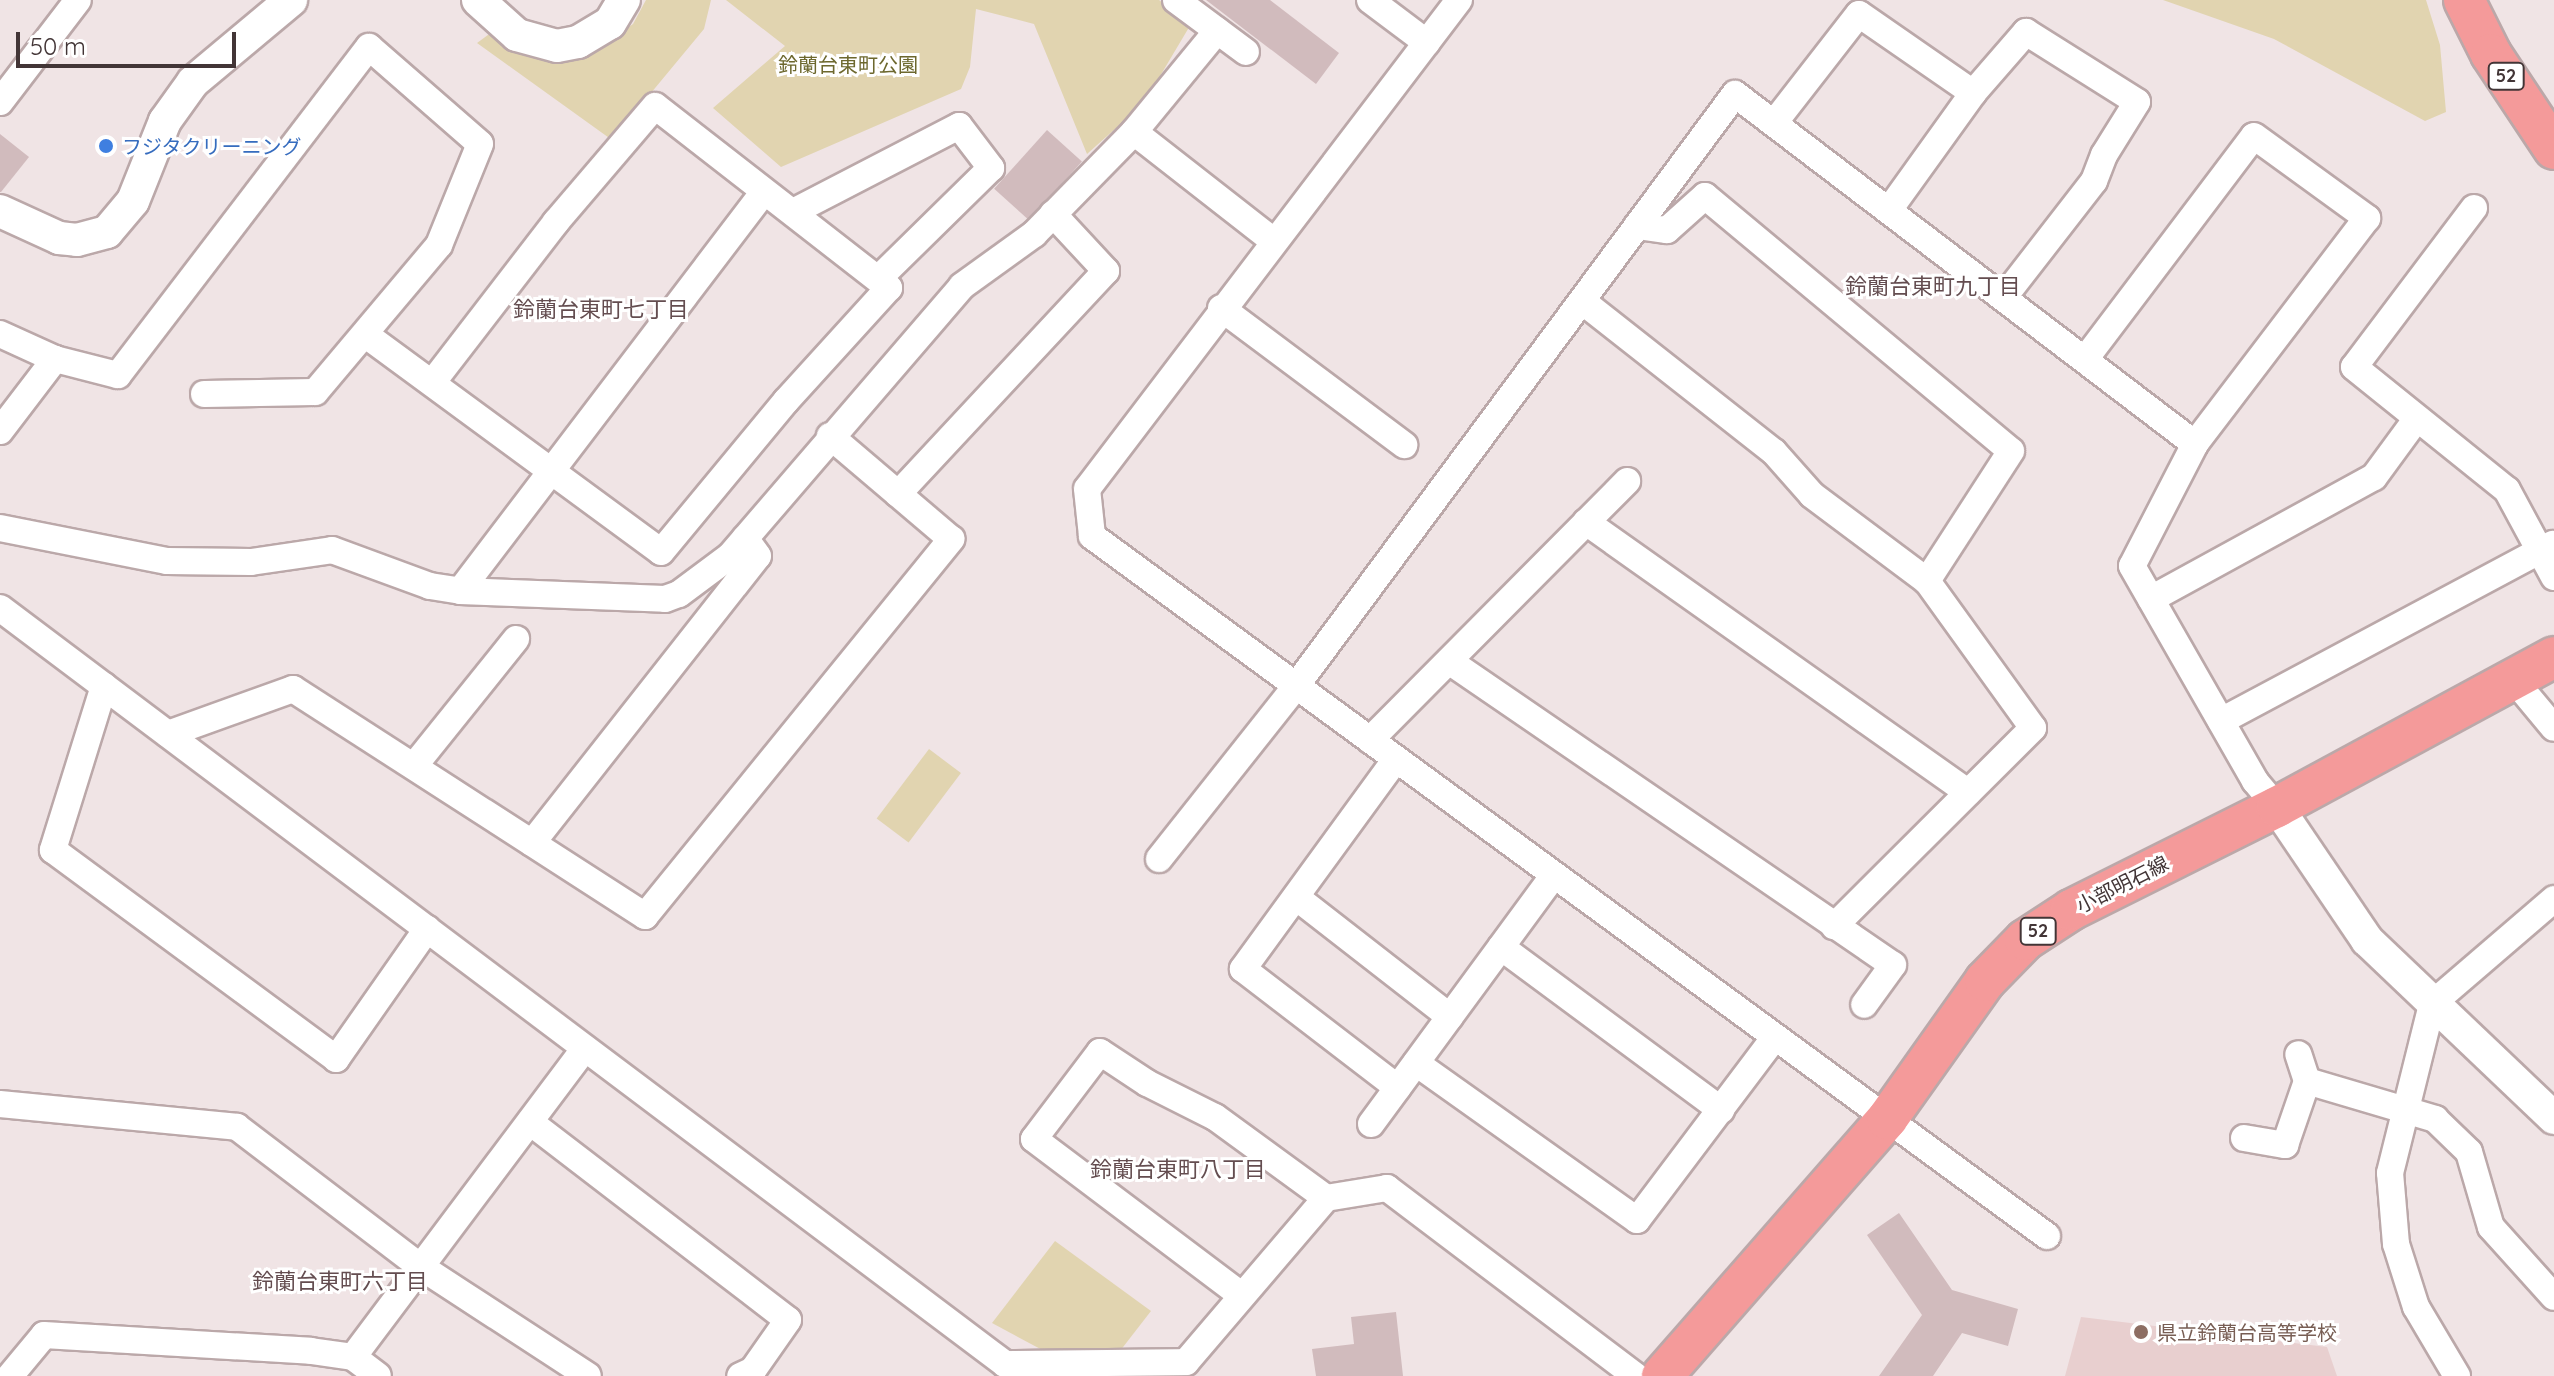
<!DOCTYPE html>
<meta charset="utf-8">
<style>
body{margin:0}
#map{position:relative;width:2554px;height:1376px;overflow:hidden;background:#f0e4e5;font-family:Quicksand,"Noto Sans JP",sans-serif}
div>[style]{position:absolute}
.education>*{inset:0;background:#e8cfcf}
.green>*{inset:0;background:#e1d4b0;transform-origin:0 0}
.building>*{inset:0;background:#d1bbbd;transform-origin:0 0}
.roads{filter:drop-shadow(2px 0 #bba8a9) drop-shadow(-2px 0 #bba8a9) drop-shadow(0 2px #bba8a9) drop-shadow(0 -2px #bba8a9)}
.minor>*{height:26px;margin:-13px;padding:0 13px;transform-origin:13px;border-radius:13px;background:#fff}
.tertiary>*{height:32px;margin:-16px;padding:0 16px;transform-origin:16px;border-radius:16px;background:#fff}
.primary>*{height:40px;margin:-20px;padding:0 20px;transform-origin:20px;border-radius:20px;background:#f49a9a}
.dots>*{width:22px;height:22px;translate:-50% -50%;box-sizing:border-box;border:4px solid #fff;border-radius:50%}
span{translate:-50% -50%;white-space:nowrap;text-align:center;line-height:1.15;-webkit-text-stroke:6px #fff;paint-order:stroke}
.shield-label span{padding:2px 6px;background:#fff;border:2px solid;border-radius:6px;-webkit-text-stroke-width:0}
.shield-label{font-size:18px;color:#423536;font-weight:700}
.park-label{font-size:20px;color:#6d682e}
.shop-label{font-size:20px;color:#366cbe}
.left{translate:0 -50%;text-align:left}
.street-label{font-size:20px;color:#423536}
.education-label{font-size:20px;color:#785e54}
.neighbourhood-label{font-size:22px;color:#644d50}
.scale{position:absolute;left:16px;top:32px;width:220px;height:36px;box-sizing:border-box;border:4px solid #423536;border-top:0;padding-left:10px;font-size:24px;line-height:28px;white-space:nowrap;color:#423536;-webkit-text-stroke:6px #fff;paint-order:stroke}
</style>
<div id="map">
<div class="education">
<div style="clip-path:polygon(2081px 1317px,2327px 1347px,2337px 1376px,2065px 1376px)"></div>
</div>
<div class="green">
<div style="clip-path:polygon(646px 0,711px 0,704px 29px,612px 140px,477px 43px,492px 32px,545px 59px,594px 52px,633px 24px)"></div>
<div style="clip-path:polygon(726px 0,1159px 0,1191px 24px,1144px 103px,1087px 154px,1034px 24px,976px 9px,970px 67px,961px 89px,781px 167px,713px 108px,785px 46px)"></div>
<div style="clip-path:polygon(2163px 0,2426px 0,2440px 45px,2446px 112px,2425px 121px,2274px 39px)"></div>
<div style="left:929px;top:749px;width:40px;height:87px;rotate:37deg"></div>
<div style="clip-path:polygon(1055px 1241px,1151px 1311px,1120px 1351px,1046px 1352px,992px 1323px)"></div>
</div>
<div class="building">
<div style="clip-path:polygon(1206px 0,1270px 0,1339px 53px,1316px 84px)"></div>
<div style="left:1047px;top:130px;width:47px;height:79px;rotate:42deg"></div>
<div style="clip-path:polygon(0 134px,29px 157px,1px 192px,0 192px)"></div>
<div style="clip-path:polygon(1899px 1213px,1952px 1290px,2018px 1309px,2008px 1346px,1962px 1333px,1933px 1376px,1879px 1376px,1922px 1315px,1867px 1235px)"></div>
<div style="clip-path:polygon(1396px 1312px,1403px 1376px,1316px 1376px,1312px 1349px,1354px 1344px,1351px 1317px)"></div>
</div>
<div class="roads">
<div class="minor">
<div style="left:1176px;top:0;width:87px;rotate:36.6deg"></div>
<div style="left:1370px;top:0;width:71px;rotate:37deg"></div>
<div style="left:1459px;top:0;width:614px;rotate:127.26deg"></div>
<div style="left:1087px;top:489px;width:47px;rotate:83.9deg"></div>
<div style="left:1092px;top:536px;width:1184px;rotate:36.24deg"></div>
<div style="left:0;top:102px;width:128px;rotate:-52.6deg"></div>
<div style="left:1774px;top:123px;width:138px;rotate:-52.1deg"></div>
<div style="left:1859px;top:14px;width:139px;rotate:34.7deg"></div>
<div style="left:1134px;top:132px;width:175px;rotate:38deg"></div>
<div style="left:2474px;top:208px;width:199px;rotate:127deg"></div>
<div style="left:2354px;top:367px;width:196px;rotate:38.8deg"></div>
<div style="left:2507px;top:490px;width:99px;rotate:61.6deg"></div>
<div style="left:1889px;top:210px;width:144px;rotate:-54.3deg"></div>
<div style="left:1973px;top:93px;width:81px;rotate:-49deg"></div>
<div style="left:2026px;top:32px;width:131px;rotate:32.2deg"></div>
<div style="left:2137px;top:102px;width:62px;rotate:121.9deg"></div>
<div style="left:2104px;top:155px;width:28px;rotate:111deg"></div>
<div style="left:2094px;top:181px;width:147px;rotate:127.8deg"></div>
<div style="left:793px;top:212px;width:187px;rotate:-27.4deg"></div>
<div style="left:959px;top:126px;width:53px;rotate:52.7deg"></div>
<div style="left:991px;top:168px;width:158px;rotate:135.5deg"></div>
<div style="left:1637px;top:226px;width:30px;rotate:8deg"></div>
<div style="left:1667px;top:230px;width:51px;rotate:-41.8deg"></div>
<div style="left:1705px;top:196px;width:398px;rotate:39.8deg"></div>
<div style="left:2011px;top:451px;width:155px;rotate:122.9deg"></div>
<div style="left:1582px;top:301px;width:244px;rotate:38.2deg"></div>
<div style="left:1774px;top:452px;width:57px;rotate:48.5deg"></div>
<div style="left:1812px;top:495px;width:144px;rotate:36.8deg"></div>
<div style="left:1927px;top:581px;width:181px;rotate:54.2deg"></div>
<div style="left:2033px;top:728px;width:281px;rotate:135.1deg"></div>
<div style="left:1221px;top:308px;width:229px;rotate:36.8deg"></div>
<div style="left:0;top:334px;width:60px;rotate:24.4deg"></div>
<div style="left:55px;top:359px;width:65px;rotate:14.3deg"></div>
<div style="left:118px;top:375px;width:413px;rotate:-52.6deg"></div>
<div style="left:369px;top:47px;width:147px;rotate:41.1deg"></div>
<div style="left:480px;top:144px;width:109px;rotate:112.1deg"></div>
<div style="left:439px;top:245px;width:192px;rotate:130.1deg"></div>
<div style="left:315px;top:392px;width:111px;rotate:179deg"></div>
<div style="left:366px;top:335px;width:366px;rotate:36.3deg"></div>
<div style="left:661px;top:552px;width:196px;rotate:-50.4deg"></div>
<div style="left:786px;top:401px;width:153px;rotate:-47.7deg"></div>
<div style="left:889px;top:288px;width:296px;rotate:-142.1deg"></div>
<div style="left:655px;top:106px;width:153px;rotate:130.5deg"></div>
<div style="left:556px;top:222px;width:203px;rotate:127.6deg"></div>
<div style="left:2086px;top:358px;width:278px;rotate:-52.9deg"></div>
<div style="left:2254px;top:136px;width:140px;rotate:36deg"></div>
<div style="left:2367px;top:218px;width:284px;rotate:127.3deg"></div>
<div style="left:2195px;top:444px;width:137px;rotate:117.3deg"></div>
<div style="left:2132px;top:566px;width:248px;rotate:60.2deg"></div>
<div style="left:2255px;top:781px;width:34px;rotate:50deg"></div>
<div style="left:0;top:431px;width:91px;rotate:-52.6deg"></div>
<div style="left:898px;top:494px;width:305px;rotate:-47deg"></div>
<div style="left:1106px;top:271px;width:78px;rotate:-132.9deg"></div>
<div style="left:1586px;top:522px;width:468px;rotate:35.3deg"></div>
<div style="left:0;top:528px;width:170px;rotate:11.2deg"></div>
<div style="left:167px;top:561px;width:84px;rotate:0.7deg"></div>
<div style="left:251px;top:562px;width:82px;rotate:-8.4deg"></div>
<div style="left:332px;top:550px;width:104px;rotate:20.2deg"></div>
<div style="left:430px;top:586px;width:30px;rotate:9deg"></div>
<div style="left:460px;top:591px;width:205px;rotate:2.2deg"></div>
<div style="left:665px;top:599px;width:15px;rotate:-20deg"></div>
<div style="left:679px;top:594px;width:64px;rotate:-36.7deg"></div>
<div style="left:730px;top:556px;width:356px;rotate:-49.3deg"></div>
<div style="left:962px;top:286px;width:89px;rotate:-35.8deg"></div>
<div style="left:1034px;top:234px;width:143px;rotate:-45.6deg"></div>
<div style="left:1134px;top:132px;width:131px;rotate:-50.6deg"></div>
<div style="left:460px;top:591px;width:500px;rotate:-52.72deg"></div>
<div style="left:2151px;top:599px;width:254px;rotate:-28.7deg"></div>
<div style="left:2374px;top:477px;width:69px;rotate:-53.8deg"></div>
<div style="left:0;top:608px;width:1258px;rotate:36.95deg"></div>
<div style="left:1005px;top:1364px;width:181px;rotate:-0.6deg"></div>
<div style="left:1186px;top:1362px;width:216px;rotate:-49.5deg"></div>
<div style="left:1326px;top:1198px;width:62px;rotate:-9.3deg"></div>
<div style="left:1387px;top:1188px;width:312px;rotate:37.1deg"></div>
<div style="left:1449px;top:661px;width:538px;rotate:34.4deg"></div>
<div style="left:1893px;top:965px;width:49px;rotate:125.9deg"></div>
<div style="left:2514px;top:680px;width:62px;rotate:50.2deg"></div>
<div style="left:104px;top:686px;width:172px;rotate:107.3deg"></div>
<div style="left:53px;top:850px;width:352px;rotate:36.4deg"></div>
<div style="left:336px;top:1059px;width:159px;rotate:-55deg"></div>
<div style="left:2221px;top:721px;width:376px;rotate:-28.1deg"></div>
<div style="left:168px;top:734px;width:133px;rotate:-19.8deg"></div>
<div style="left:293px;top:689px;width:419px;rotate:32.8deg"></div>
<div style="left:645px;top:916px;width:486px;rotate:-50.9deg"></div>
<div style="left:951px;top:539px;width:159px;rotate:-139.6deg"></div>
<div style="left:1370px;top:740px;width:365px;rotate:-45.2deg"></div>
<div style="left:1396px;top:759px;width:260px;rotate:126.1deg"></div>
<div style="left:1243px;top:969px;width:195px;rotate:37.5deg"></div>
<div style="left:414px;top:766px;width:163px;rotate:-51.2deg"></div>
<div style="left:532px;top:843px;width:365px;rotate:-51.8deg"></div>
<div style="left:758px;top:556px;width:22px;rotate:-126deg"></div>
<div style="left:1159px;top:859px;width:221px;rotate:-51.6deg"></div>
<div style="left:1296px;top:686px;width:737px;rotate:-53.44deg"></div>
<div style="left:1735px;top:94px;width:578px;rotate:37.27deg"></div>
<div style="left:1296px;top:897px;width:195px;rotate:37.9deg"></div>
<div style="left:1501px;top:947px;width:274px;rotate:36.5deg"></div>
<div style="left:1416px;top:1063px;width:271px;rotate:35.4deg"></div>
<div style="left:1637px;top:1220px;width:229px;rotate:-53deg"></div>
<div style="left:2307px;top:1081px;width:134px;rotate:16.5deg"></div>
<div style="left:2435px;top:1119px;width:47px;rotate:44.1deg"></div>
<div style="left:2469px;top:1152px;width:78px;rotate:73.7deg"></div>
<div style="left:2491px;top:1227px;width:94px;rotate:48deg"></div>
<div style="left:0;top:1104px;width:238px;rotate:5.5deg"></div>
<div style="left:237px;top:1127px;width:231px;rotate:37.3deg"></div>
<div style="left:421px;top:1267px;width:199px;rotate:33.1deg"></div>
<div style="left:530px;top:1122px;width:325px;rotate:37.5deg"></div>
<div style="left:788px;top:1320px;width:61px;rotate:125deg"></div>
<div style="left:753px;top:1370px;width:14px;rotate:155deg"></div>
<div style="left:1371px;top:1124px;width:309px;rotate:-53.7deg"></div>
<div style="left:2244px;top:1138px;width:42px;rotate:9.7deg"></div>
<div style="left:2285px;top:1145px;width:68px;rotate:-71deg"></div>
<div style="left:2307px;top:1081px;width:28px;rotate:-108deg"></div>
<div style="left:1241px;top:1295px;width:259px;rotate:-143deg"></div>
<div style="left:1034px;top:1139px;width:109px;rotate:-52.8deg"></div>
<div style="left:1100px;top:1052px;width:56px;rotate:33.4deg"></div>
<div style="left:1147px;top:1083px;width:76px;rotate:26.6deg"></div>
<div style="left:1215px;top:1117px;width:137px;rotate:36.1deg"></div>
<div style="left:353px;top:1357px;width:386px;rotate:-53.1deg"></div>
<div style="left:10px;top:1376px;width:53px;rotate:-50.3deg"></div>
<div style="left:44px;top:1335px;width:267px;rotate:3.4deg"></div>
<div style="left:311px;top:1351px;width:42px;rotate:8.1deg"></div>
<div style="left:353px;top:1357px;width:31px;rotate:37deg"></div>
<div style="left:2457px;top:1376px;width:80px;rotate:-120.7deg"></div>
<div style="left:2416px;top:1307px;width:66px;rotate:-107.6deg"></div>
<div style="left:2396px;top:1244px;width:71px;rotate:-94.8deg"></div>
<div style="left:2390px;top:1173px;width:174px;rotate:-76deg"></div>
<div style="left:2432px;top:1004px;width:161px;rotate:-40.7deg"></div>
</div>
<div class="tertiary">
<div style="left:478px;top:0;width:52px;rotate:41.9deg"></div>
<div style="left:517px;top:35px;width:41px;rotate:15.4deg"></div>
<div style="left:557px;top:46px;width:21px;rotate:-11deg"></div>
<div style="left:578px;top:42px;width:37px;rotate:-31deg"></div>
<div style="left:610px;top:23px;width:27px;rotate:-59deg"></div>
<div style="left:0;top:211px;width:65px;rotate:24.6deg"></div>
<div style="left:59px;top:238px;width:18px;rotate:6deg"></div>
<div style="left:77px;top:240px;width:31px;rotate:-15deg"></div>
<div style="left:107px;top:232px;width:40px;rotate:-50deg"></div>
<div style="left:133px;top:201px;width:86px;rotate:-68.2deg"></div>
<div style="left:165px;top:121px;width:48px;rotate:-54.3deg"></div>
<div style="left:193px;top:82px;width:128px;rotate:-39.9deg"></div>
<div style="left:2277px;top:807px;width:161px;rotate:55.9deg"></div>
<div style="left:2367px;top:940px;width:258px;rotate:43.6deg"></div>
</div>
<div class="primary">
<div style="left:2464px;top:0;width:60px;rotate:63.4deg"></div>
<div style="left:2491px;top:54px;width:114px;rotate:56.4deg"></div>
<div style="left:1662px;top:1376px;width:342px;rotate:-48.8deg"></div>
<div style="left:1887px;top:1119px;width:169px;rotate:-54.6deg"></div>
<div style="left:1985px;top:981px;width:57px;rotate:-45.7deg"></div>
<div style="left:2025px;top:940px;width:55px;rotate:-33.1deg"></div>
<div style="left:2071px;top:910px;width:230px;rotate:-26.6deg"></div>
<div style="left:2277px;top:807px;width:315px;rotate:-28.4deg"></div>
</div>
</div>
<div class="dots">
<div style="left:106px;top:146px;background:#3f7fe0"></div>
<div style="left:2141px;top:1332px;background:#8d6e63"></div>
</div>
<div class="shield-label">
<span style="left:2506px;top:76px">52</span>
<span style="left:2038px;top:931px">52</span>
</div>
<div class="park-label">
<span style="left:848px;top:64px">鈴蘭台東町公園</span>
</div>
<div class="shop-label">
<span class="left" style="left:122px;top:146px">フジタクリーニング</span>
</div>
<div class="street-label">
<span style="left:2122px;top:884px;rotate:-27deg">小部明石線</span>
</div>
<div class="education-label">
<span class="left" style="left:2157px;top:1332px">県立鈴蘭台高等学校</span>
</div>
<div class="neighbourhood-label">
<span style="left:1933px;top:287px">鈴蘭台東町九丁目</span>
<span style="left:601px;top:310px">鈴蘭台東町七丁目</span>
<span style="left:1178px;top:1170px">鈴蘭台東町八丁目</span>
<span style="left:340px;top:1282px">鈴蘭台東町六丁目</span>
</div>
<div class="scale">50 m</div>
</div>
